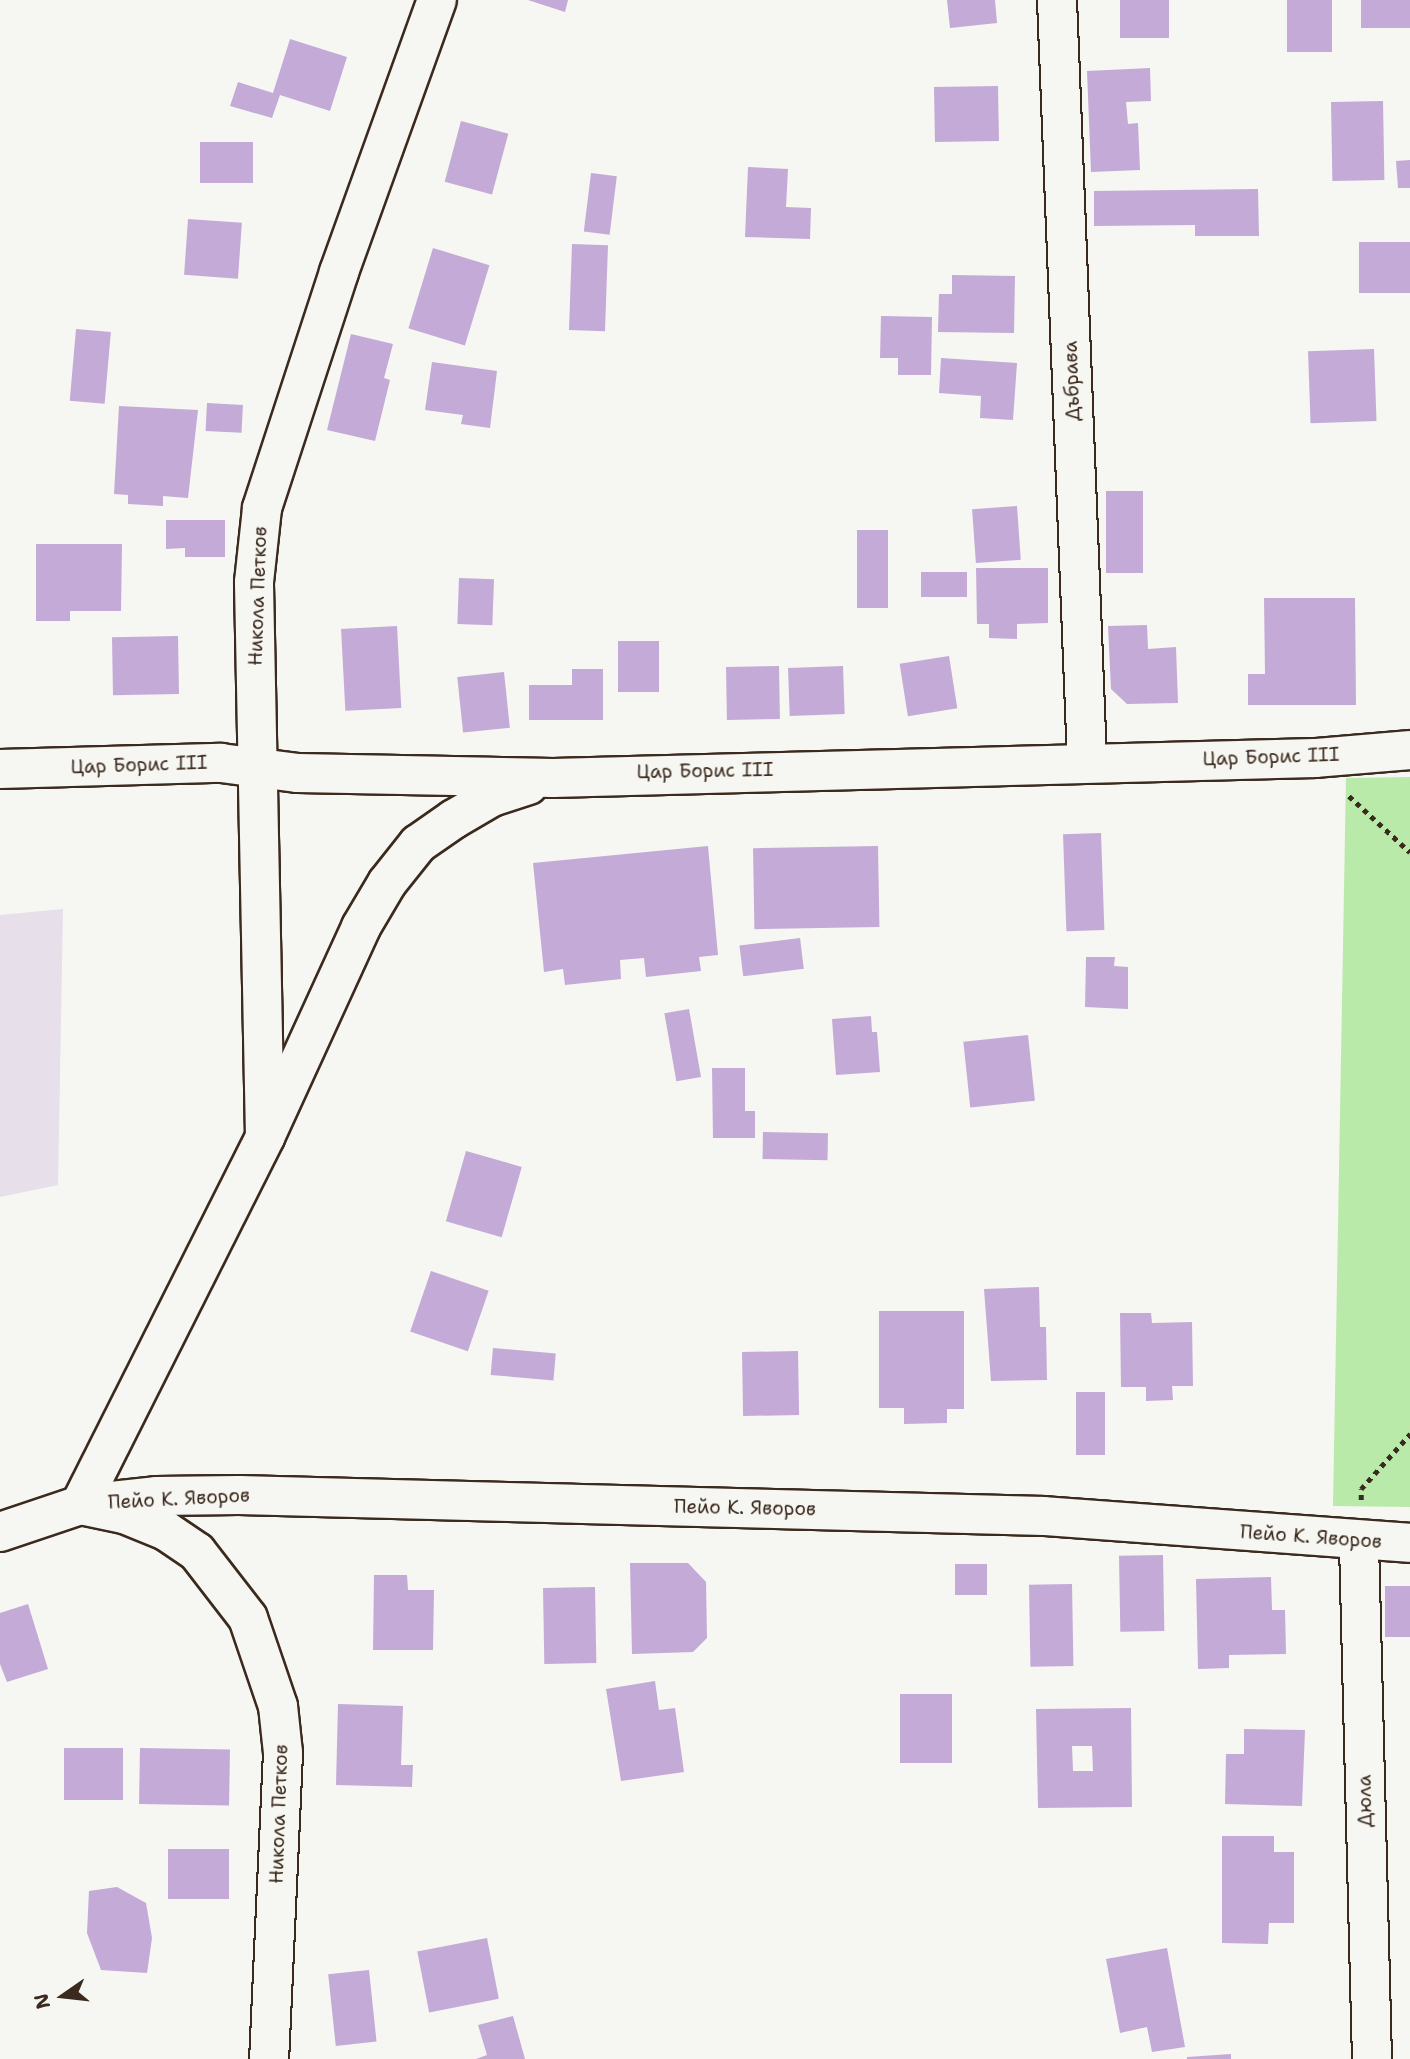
<!DOCTYPE html>
<meta charset="utf-8">
<style>
body{margin:0}
#map{position:relative;width:1410px;height:2059px;overflow:hidden;background:#f6f6f2;font-family:"Shantell Sans",sans-serif}
div>[style]{position:absolute}
.built>*{inset:0;background:#e7dfea}
.green>*{inset:0;background:#b9eaa9}
.building>*{inset:0;background:#c4aad7;transform-origin:0 0}
.path>*{height:4.5px;margin-top:-2.25px;transform-origin:0;background:repeating-linear-gradient(90deg,#3b2a1e 0 5px,transparent 0 10px)}
.roads{filter:drop-shadow(2px 0 #3b2a1e) drop-shadow(-2px 0 #3b2a1e) drop-shadow(0 2px #3b2a1e) drop-shadow(0 -2px #3b2a1e)}
.street>*{height:38px;margin:-19px;padding:0 19px;transform-origin:19px;border-radius:19px;background:#f6f6f2}
.secondary>*{height:38px;margin:-19px;padding:0 19px;transform-origin:19px;border-radius:19px;background:#f6f6f2}
span{translate:-50% -50%;white-space:nowrap;text-align:center;line-height:1.15;-webkit-text-stroke:5px #f6f6f2;paint-order:stroke}
.street-label{font-size:19px;color:#3b2a1e}
.north{position:absolute;left:28px;top:1961px;width:70px;height:70px;-webkit-text-stroke:5px #f6f6f2;paint-order:stroke;rotate:256deg;font-size:19px;font-weight:700;line-height:28px;text-align:center;color:#3b2a1e}
.north::after{content:'';display:block;margin:auto;width:24px;height:32px;background:#3b2a1e;clip-path:polygon(50% 0,100% 100%,50% 72%,0 100%)}
</style>
<div id="map">
<div class="built">
<div style="clip-path:polygon(63px 909px,58px 1185px,0 1197px,0 915px)"></div>
</div>
<div class="green">
<div style="clip-path:polygon(1410px 777px,1410px 1507px,1333px 1506px,1346px 778px)"></div>
</div>
<div class="building">
<div style="clip-path:polygon(528px 0,568px 0,565px 12px)"></div>
<div style="clip-path:polygon(947px 0,995px 0,997px 23px,950px 28px)"></div>
<div style="left:1120px;top:0;width:49px;height:38px"></div>
<div style="left:1287px;top:0;width:45px;height:52px"></div>
<div style="left:1361px;top:0;width:49px;height:28px"></div>
<div style="clip-path:polygon(290px 39px,347px 57px,330px 111px,280px 95px,272px 118px,230px 106px,238px 82px,273px 93px)"></div>
<div style="clip-path:polygon(1150px 68px,1151px 101px,1126px 102px,1128px 124px,1138px 123px,1140px 170px,1091px 172px,1087px 71px)"></div>
<div style="left:998px;top:86px;width:55px;height:64px;rotate:89deg"></div>
<div style="left:1383px;top:101px;width:79px;height:52px;rotate:89deg"></div>
<div style="left:461px;top:121px;width:49px;height:63px;rotate:15deg"></div>
<div style="left:200px;top:142px;width:53px;height:41px"></div>
<div style="clip-path:polygon(1410px 160px,1410px 188px,1398px 188px,1396px 161px)"></div>
<div style="clip-path:polygon(748px 167px,788px 169px,786px 207px,811px 208px,810px 239px,745px 237px)"></div>
<div style="left:591px;top:173px;width:26px;height:59px;rotate:7deg"></div>
<div style="clip-path:polygon(1258px 189px,1259px 236px,1195px 236px,1195px 225px,1094px 226px,1094px 191px)"></div>
<div style="left:188px;top:219px;width:54px;height:56px;rotate:4deg"></div>
<div style="left:1410px;top:242px;width:51px;height:51px;rotate:90deg"></div>
<div style="left:572px;top:244px;width:36px;height:86px;rotate:2deg"></div>
<div style="left:433px;top:248px;width:59px;height:84px;rotate:17deg"></div>
<div style="clip-path:polygon(952px 275px,1015px 276px,1014px 333px,938px 332px,939px 294px,952px 294px)"></div>
<div style="clip-path:polygon(881px 316px,932px 317px,931px 375px,898px 375px,898px 358px,880px 358px)"></div>
<div style="left:76px;top:329px;width:35px;height:72px;rotate:5deg"></div>
<div style="clip-path:polygon(351px 334px,393px 344px,384px 378px,390px 380px,375px 441px,327px 430px)"></div>
<div style="left:1374px;top:349px;width:72px;height:66px;rotate:88deg"></div>
<div style="clip-path:polygon(941px 358px,1017px 363px,1013px 420px,980px 418px,981px 396px,939px 393px)"></div>
<div style="clip-path:polygon(432px 362px,497px 371px,490px 428px,461px 424px,463px 415px,425px 410px)"></div>
<div style="left:207px;top:403px;width:36px;height:28px;rotate:3deg"></div>
<div style="clip-path:polygon(119px 406px,198px 410px,188px 498px,163px 496px,163px 506px,128px 504px,128px 495px,114px 494px)"></div>
<div style="left:1106px;top:491px;width:37px;height:82px"></div>
<div style="left:1017px;top:506px;width:54px;height:45px;rotate:86deg"></div>
<div style="clip-path:polygon(166px 520px,225px 520px,225px 557px,185px 557px,185px 548px,166px 549px)"></div>
<div style="left:857px;top:530px;width:31px;height:78px"></div>
<div style="clip-path:polygon(36px 544px,122px 544px,121px 611px,70px 611px,70px 621px,36px 621px)"></div>
<div style="clip-path:polygon(976px 568px,1048px 568px,1048px 623px,1017px 624px,1017px 639px,989px 638px,989px 624px,977px 624px)"></div>
<div style="left:967px;top:572px;width:25px;height:46px;rotate:90deg"></div>
<div style="left:459px;top:578px;width:35px;height:46px;rotate:2deg"></div>
<div style="clip-path:polygon(1264px 598px,1355px 598px,1356px 705px,1248px 705px,1248px 674px,1265px 674px)"></div>
<div style="clip-path:polygon(1147px 625px,1148px 649px,1176px 647px,1178px 703px,1127px 704px,1111px 689px,1108px 626px)"></div>
<div style="left:397px;top:626px;width:82px;height:56px;rotate:87deg"></div>
<div style="left:178px;top:636px;width:58px;height:66px;rotate:89deg"></div>
<div style="left:618px;top:641px;width:41px;height:51px"></div>
<div style="left:949px;top:656px;width:53px;height:50px;rotate:81deg"></div>
<div style="left:779px;top:666px;width:53px;height:53px;rotate:89deg"></div>
<div style="left:843px;top:666px;width:48px;height:55px;rotate:88deg"></div>
<div style="clip-path:polygon(572px 669px,603px 669px,603px 720px,529px 720px,529px 685px,572px 685px)"></div>
<div style="left:504px;top:672px;width:56px;height:47px;rotate:84deg"></div>
<div style="left:1101px;top:833px;width:97px;height:38px;rotate:88deg"></div>
<div style="clip-path:polygon(708px 846px,718px 955px,699px 957px,701px 971px,646px 977px,644px 958px,620px 960px,621px 979px,565px 985px,563px 969px,544px 972px,533px 863px)"></div>
<div style="left:878px;top:846px;width:81px;height:125px;rotate:89deg"></div>
<div style="left:800px;top:938px;width:31px;height:61px;rotate:83deg"></div>
<div style="clip-path:polygon(1086px 957px,1115px 957px,1114px 966px,1128px 967px,1128px 1009px,1085px 1007px)"></div>
<div style="left:689px;top:1009px;width:69px;height:25px;rotate:80deg"></div>
<div style="clip-path:polygon(871px 1016px,872px 1032px,877px 1032px,880px 1072px,836px 1075px,832px 1019px)"></div>
<div style="left:1028px;top:1035px;width:66px;height:65px;rotate:84deg"></div>
<div style="clip-path:polygon(712px 1068px,745px 1068px,745px 1111px,755px 1111px,755px 1138px,713px 1138px)"></div>
<div style="left:763px;top:1132px;width:65px;height:27px;rotate:1deg"></div>
<div style="left:466px;top:1151px;width:58px;height:73px;rotate:16deg"></div>
<div style="left:431px;top:1271px;width:61px;height:64px;rotate:19deg"></div>
<div style="clip-path:polygon(1039px 1287px,1040px 1327px,1046px 1327px,1047px 1380px,991px 1381px,984px 1289px)"></div>
<div style="clip-path:polygon(879px 1311px,964px 1311px,964px 1409px,947px 1409px,947px 1423px,904px 1424px,904px 1408px,879px 1408px)"></div>
<div style="clip-path:polygon(1120px 1313px,1151px 1313px,1152px 1323px,1192px 1322px,1193px 1386px,1172px 1386px,1173px 1400px,1146px 1401px,1146px 1387px,1121px 1387px)"></div>
<div style="left:493px;top:1348px;width:63px;height:27px;rotate:5deg"></div>
<div style="left:798px;top:1351px;width:64px;height:56px;rotate:89deg"></div>
<div style="left:1076px;top:1392px;width:29px;height:63px"></div>
<div style="left:1163px;top:1555px;width:76px;height:44px;rotate:89deg"></div>
<div style="clip-path:polygon(630px 1563px,688px 1563px,706px 1582px,707px 1638px,693px 1652px,632px 1654px)"></div>
<div style="left:955px;top:1564px;width:32px;height:31px"></div>
<div style="clip-path:polygon(374px 1575px,407px 1575px,408px 1590px,434px 1590px,433px 1650px,373px 1650px)"></div>
<div style="clip-path:polygon(1271px 1577px,1272px 1610px,1285px 1610px,1286px 1654px,1229px 1655px,1229px 1668px,1198px 1669px,1196px 1579px)"></div>
<div style="left:1072px;top:1584px;width:82px;height:43px;rotate:89deg"></div>
<div style="left:1410px;top:1586px;width:51px;height:25px;rotate:90deg"></div>
<div style="left:595px;top:1587px;width:76px;height:52px;rotate:89deg"></div>
<div style="clip-path:polygon(28px 1604px,48px 1669px,7px 1682px,0 1664px,0 1613px)"></div>
<div style="clip-path:polygon(655px 1681px,659px 1710px,675px 1708px,684px 1772px,621px 1781px,606px 1689px)"></div>
<div style="left:900px;top:1694px;width:52px;height:69px"></div>
<div style="clip-path:polygon(338px 1704px,403px 1706px,401px 1765px,413px 1765px,412px 1787px,336px 1785px)"></div>
<div style="clip-path:polygon(evenodd,1131px 1708px,1132px 1807px,1038px 1808px,1036px 1709px,1131px 1708px,1072px 1746px,1092px 1746px,1093px 1771px,1073px 1771px,1072px 1746px)"></div>
<div style="clip-path:polygon(1244px 1729px,1305px 1730px,1302px 1806px,1225px 1804px,1226px 1754px,1244px 1754px)"></div>
<div style="left:64px;top:1748px;width:59px;height:52px"></div>
<div style="left:140px;top:1748px;width:90px;height:56px;rotate:1deg"></div>
<div style="clip-path:polygon(1222px 1836px,1274px 1836px,1274px 1852px,1294px 1852px,1294px 1923px,1269px 1923px,1268px 1944px,1222px 1943px)"></div>
<div style="left:168px;top:1849px;width:61px;height:50px"></div>
<div style="clip-path:polygon(117px 1887px,146px 1903px,152px 1938px,147px 1973px,101px 1970px,87px 1933px,89px 1891px)"></div>
<div style="left:487px;top:1938px;width:62px;height:71px;rotate:79deg"></div>
<div style="clip-path:polygon(1167px 1948px,1185px 2047px,1152px 2052px,1147px 2027px,1120px 2033px,1106px 1959px)"></div>
<div style="left:369px;top:1970px;width:72px;height:41px;rotate:84deg"></div>
<div style="clip-path:polygon(513px 2016px,525px 2059px,476px 2059px,487px 2055px,478px 2025px)"></div>
<div style="clip-path:polygon(1231px 2054px,1231px 2059px,1187px 2059px,1187px 2057px)"></div>
</div>
<div class="path">
<div style="left:1349px;top:796px;width:83px;rotate:42.6deg"></div>
<div style="left:1361px;top:1500px;width:11px;rotate:-90deg"></div>
<div style="left:1361px;top:1489px;width:74px;rotate:-48.3deg"></div>
</div>
<div class="roads">
<div class="street">
<div style="left:1057px;top:0;width:762px;rotate:87.74deg"></div>
<div style="left:0;top:769px;width:221px;rotate:-1.6deg"></div>
<div style="left:221px;top:763px;width:78px;rotate:7.4deg"></div>
<div style="left:298px;top:773px;width:255px;rotate:1.1deg"></div>
<div style="left:553px;top:778px;width:762px;rotate:-1.5deg"></div>
<div style="left:1315px;top:758px;width:95px;rotate:-4.8deg"></div>
<div style="left:265px;top:1137px;width:555px;rotate:-91.14deg"></div>
<div style="left:254px;top:582px;width:74px;rotate:-83.8deg"></div>
<div style="left:262px;top:508px;width:248px;rotate:-71.9deg"></div>
<div style="left:339px;top:272px;width:289px;rotate:-70.2deg"></div>
<div style="left:84px;top:1504px;width:72px;rotate:-6.3deg"></div>
<div style="left:156px;top:1496px;width:83px;rotate:-0.7deg"></div>
<div style="left:239px;top:1495px;width:805px;rotate:1.49deg"></div>
<div style="left:1044px;top:1516px;width:367px;rotate:4.2deg"></div>
<div style="left:80px;top:1505px;width:412px;rotate:-63.3deg"></div>
<div style="left:265px;top:1137px;width:231px;rotate:-65.4deg"></div>
<div style="left:361px;top:927px;width:51px;rotate:-59.4deg"></div>
<div style="left:387px;top:883px;width:50px;rotate:-51.5deg"></div>
<div style="left:418px;top:844px;width:44px;rotate:-34.8deg"></div>
<div style="left:454px;top:819px;width:44px;rotate:-30.1deg"></div>
<div style="left:492px;top:797px;width:38px;rotate:-18deg"></div>
<div style="left:1359px;top:1543px;width:516px;rotate:88.56deg"></div>
</div>
<div class="secondary">
<div style="left:0;top:1532px;width:84px;rotate:-18.6deg"></div>
<div style="left:80px;top:1505px;width:45px;rotate:11.6deg"></div>
<div style="left:124px;top:1514px;width:45px;rotate:22deg"></div>
<div style="left:166px;top:1531px;width:37px;rotate:34deg"></div>
<div style="left:197px;top:1552px;width:83px;rotate:52.3deg"></div>
<div style="left:248px;top:1618px;width:93px;rotate:71.2deg"></div>
<div style="left:278px;top:1706px;width:47px;rotate:83.9deg"></div>
<div style="left:283px;top:1753px;width:306px;rotate:92.6deg"></div>
</div>
</div>
<div class="street-label">
<span style="left:1072px;top:381px;rotate:-92deg">Дъбрава</span>
<span style="left:258px;top:596px;rotate:-88deg">Никола Петков</span>
<span style="left:1271px;top:757px;rotate:-2deg">Цар Борис III</span>
<span style="left:139px;top:765px;rotate:-2deg">Цар Борис III</span>
<span style="left:705px;top:771px;rotate:-1deg">Цар Борис III</span>
<span style="left:179px;top:1499px;rotate:-3deg">Пейо К. Яворов</span>
<span style="left:745px;top:1508px;rotate:1deg">Пейо К. Яворов</span>
<span style="left:1311px;top:1537px;rotate:4deg">Пейо К. Яворов</span>
<span style="left:1365px;top:1801px;rotate:-91deg">Дюла</span>
<span style="left:279px;top:1814px;rotate:-88deg">Никола Петков</span>
</div>
<div class="north">N</div>
</div>
